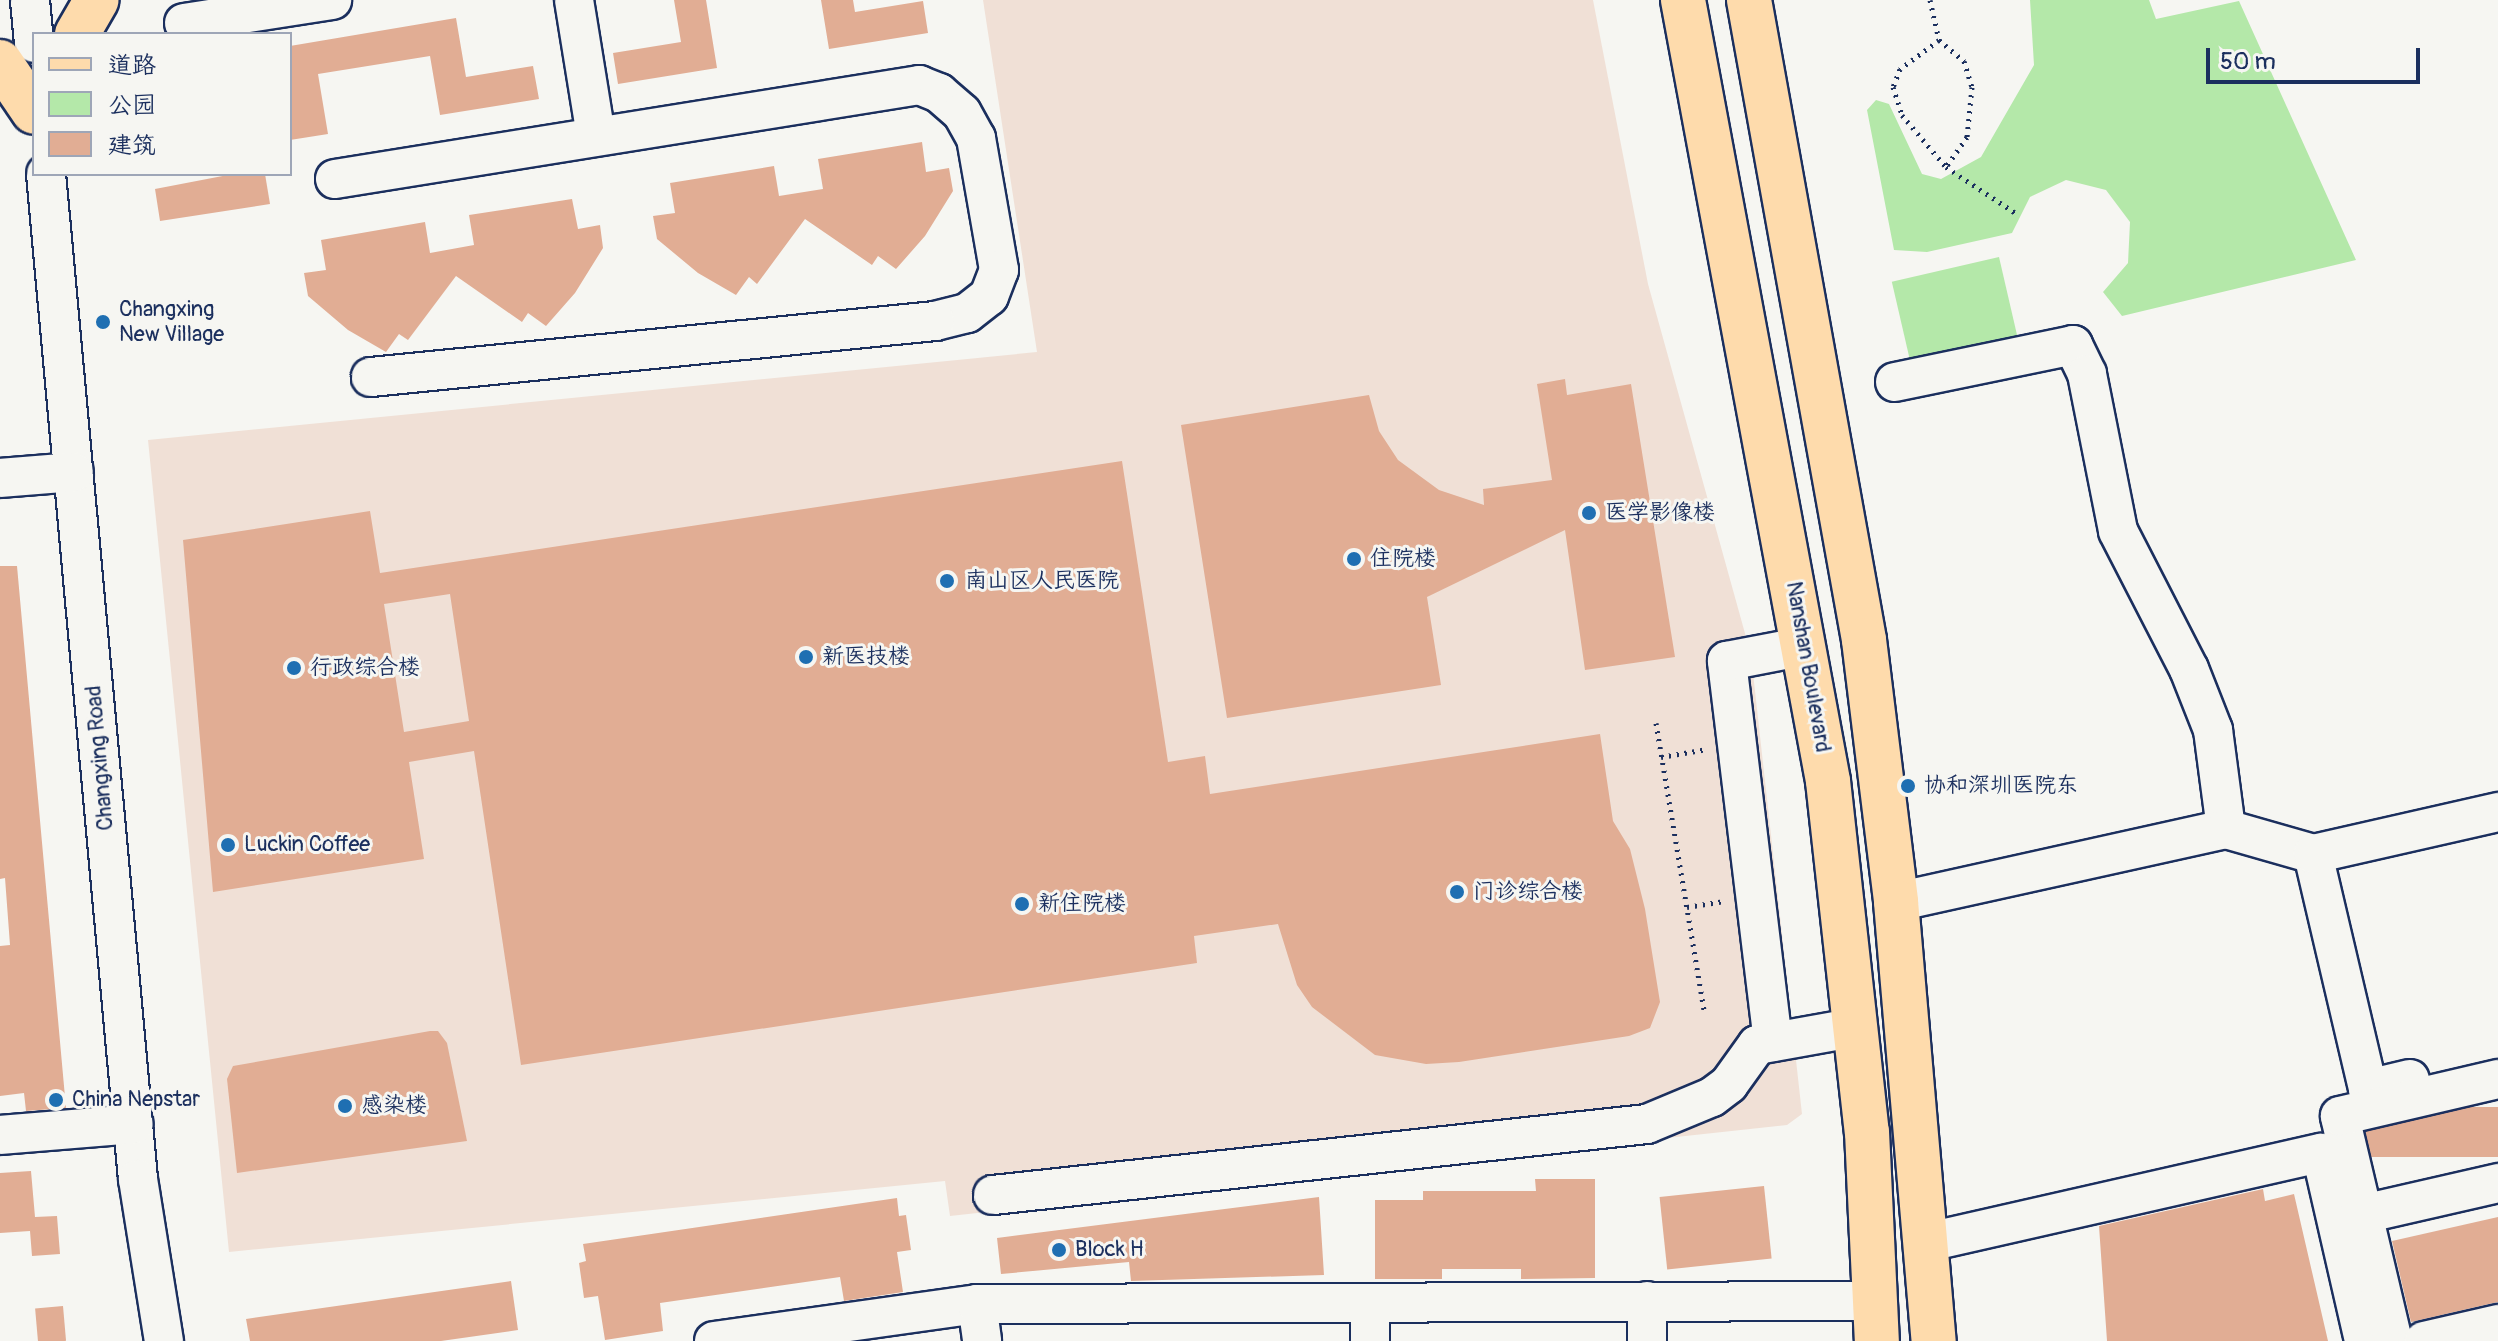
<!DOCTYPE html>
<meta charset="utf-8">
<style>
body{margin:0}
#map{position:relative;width:2498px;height:1341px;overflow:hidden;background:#f6f6f2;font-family:Pangolin,"LXGW WenKai TC",sans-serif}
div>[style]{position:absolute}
.built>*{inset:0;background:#f0e0d6}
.green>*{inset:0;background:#b4e8a9;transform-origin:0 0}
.building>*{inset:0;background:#e1ad94;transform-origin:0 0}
.path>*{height:5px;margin-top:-2.5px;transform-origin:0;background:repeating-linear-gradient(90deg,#1b2f5e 0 2px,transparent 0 8px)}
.roads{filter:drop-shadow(2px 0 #1b2f5e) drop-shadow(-2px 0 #1b2f5e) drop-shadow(0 2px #1b2f5e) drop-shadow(0 -2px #1b2f5e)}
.minor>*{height:38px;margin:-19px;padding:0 19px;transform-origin:19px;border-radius:19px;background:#f6f6f2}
.major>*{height:44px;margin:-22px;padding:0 22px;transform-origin:22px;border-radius:22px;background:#fedbac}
.dots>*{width:22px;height:22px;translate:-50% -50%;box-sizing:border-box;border:4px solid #f6f6f2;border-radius:50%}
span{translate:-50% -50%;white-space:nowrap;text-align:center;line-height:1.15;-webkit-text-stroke:6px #f6f6f2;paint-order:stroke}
.poi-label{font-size:22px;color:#1b2f5e}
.left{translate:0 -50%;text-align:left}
.street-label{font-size:22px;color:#1b2f5e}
.legend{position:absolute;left:32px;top:32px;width:260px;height:144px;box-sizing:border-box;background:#f6f6f2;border:2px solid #9ea6b7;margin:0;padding:10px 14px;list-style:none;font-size:24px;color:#1b2f5e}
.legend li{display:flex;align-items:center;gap:16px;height:40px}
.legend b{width:40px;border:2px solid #9ea6b7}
.scale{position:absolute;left:2206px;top:48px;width:214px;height:36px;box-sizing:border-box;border:4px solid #1b2f5e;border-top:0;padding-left:10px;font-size:24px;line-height:28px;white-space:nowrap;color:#1b2f5e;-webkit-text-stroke:6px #f6f6f2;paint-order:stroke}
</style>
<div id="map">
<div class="built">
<div style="clip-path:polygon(983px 0,1593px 0,1648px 284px,1751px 655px,1802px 1114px,1787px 1125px,950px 1216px,945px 1181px,229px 1252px,148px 440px,1037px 352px)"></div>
</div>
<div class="green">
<div style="clip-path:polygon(2030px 0,2149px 0,2156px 19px,2239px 1px,2356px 260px,2122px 316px,2103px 292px,2128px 263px,2130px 222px,2106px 190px,2066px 180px,2030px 197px,2012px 233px,1927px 252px,1894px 250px,1867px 110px,1876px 100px,1889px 104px,1922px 174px,1941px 179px,1981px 157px,2034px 65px)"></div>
<div style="left:1999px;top:257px;width:86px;height:110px;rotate:77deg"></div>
</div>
<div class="building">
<div style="clip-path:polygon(674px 0,706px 0,717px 68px,618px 84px,613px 53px,681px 42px)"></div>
<div style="clip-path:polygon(821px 0,853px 0,855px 12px,923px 1px,928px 33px,829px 49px)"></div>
<div style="clip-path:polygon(456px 18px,466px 77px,533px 66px,539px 99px,440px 115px,430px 56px,318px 74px,328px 134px,290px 140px,290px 46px)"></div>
<div style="clip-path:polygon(922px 142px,926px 172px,949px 168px,953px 191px,925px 236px,896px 269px,878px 256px,872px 265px,805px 219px,757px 284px,749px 277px,736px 295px,698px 273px,657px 239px,653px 216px,675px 213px,670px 183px,774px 166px,779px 196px,823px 189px,818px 159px)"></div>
<div style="clip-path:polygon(233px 174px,265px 174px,270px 204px,160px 221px,155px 189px)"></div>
<div style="clip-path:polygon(572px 199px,578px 229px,600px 225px,603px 248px,575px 293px,546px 326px,528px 313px,522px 322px,456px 276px,408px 340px,399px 334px,386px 352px,348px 330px,308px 296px,304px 273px,326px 270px,321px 240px,425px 222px,430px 253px,474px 245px,469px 215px)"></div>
<div style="clip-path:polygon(1565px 379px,1567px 395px,1631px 384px,1675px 657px,1585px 670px,1565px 530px,1427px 597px,1441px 685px,1227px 718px,1181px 425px,1369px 395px,1379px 431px,1398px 460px,1439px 490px,1484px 505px,1483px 489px,1552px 480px,1537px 384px)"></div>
<div style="clip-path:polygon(evenodd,1122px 461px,1168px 762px,1205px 756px,1210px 794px,1600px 734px,1613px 821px,1630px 849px,1645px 909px,1660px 1002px,1650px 1028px,1629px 1036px,1459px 1062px,1426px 1064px,1375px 1055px,1312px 1007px,1297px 985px,1278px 924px,1194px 936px,1197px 963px,521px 1065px,474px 751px,409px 762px,424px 859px,213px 892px,183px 540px,370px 511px,380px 573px,1122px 461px,450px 594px,469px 721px,404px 732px,384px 604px,450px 594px)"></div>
<div style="clip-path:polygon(0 566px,17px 566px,66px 1108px,26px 1111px,24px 1093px,0 1096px,0 946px,10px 945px,5px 878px,0 879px)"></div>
<div style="clip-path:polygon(430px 1031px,438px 1031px,447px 1043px,467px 1141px,237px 1173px,227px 1079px,233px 1066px)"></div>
<div style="left:2498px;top:1107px;width:50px;height:134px;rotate:90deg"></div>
<div style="clip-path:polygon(31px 1171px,35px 1217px,57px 1216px,60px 1254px,32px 1256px,30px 1231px,0 1233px,0 1173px)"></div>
<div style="clip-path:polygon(1535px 1179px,1595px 1179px,1595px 1278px,1521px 1279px,1521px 1269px,1442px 1269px,1442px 1279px,1375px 1279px,1375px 1200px,1423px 1200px,1423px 1191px,1536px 1191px)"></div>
<div style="left:1764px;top:1186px;width:73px;height:105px;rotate:84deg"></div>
<div style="clip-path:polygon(2263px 1189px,2265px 1201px,2294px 1194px,2328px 1341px,2107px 1341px,2099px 1226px)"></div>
<div style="clip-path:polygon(1319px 1197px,1324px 1275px,1131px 1281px,1129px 1262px,1001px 1274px,997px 1238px)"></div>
<div style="clip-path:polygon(897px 1198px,899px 1216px,906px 1215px,911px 1250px,897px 1252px,903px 1292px,844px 1301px,840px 1277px,660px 1303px,663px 1331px,605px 1340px,598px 1296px,584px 1298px,579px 1263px,586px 1261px,583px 1244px)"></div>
<div style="clip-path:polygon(2498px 1217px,2498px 1302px,2411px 1322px,2392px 1241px)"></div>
<div style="clip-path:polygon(511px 1281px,518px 1330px,441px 1341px,250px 1341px,246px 1319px)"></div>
<div style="left:63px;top:1306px;width:35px;height:28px;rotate:85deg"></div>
</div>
<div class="path">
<div style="left:1930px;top:0;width:41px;rotate:77.3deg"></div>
<div style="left:1939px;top:40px;width:33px;rotate:40deg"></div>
<div style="left:1964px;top:61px;width:27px;rotate:73deg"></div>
<div style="left:1972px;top:87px;width:50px;rotate:95.7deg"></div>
<div style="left:1967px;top:137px;width:37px;rotate:125deg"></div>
<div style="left:1939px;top:40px;width:49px;rotate:143.4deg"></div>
<div style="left:1900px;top:69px;width:19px;rotate:111deg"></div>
<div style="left:1893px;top:87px;width:29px;rotate:72deg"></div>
<div style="left:1902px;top:115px;width:68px;rotate:49.8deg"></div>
<div style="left:1946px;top:167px;width:85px;rotate:33.5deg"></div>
<div style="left:1656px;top:723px;width:292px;rotate:80.5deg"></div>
<div style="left:1661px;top:757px;width:47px;rotate:-9.9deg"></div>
<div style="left:1687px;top:907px;width:38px;rotate:-9deg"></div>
</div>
<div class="roads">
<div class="minor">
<div style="left:30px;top:0;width:43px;rotate:84.7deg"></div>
<div style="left:574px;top:0;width:138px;rotate:80.8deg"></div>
<div style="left:184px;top:23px;width:150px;rotate:-8.8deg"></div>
<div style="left:46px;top:174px;width:1009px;rotate:84.77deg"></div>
<div style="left:138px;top:1179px;width:164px;rotate:80.9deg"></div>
<div style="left:335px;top:179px;width:592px;rotate:-9.14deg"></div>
<div style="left:919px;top:85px;width:22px;rotate:22deg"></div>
<div style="left:939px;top:93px;width:30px;rotate:41deg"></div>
<div style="left:962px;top:113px;width:29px;rotate:61deg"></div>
<div style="left:976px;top:138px;width:134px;rotate:80.1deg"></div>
<div style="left:999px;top:270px;width:28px;rotate:111deg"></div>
<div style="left:989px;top:296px;width:28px;rotate:142deg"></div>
<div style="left:967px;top:313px;width:33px;rotate:166deg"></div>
<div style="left:935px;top:321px;width:567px;rotate:174.33deg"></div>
<div style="left:1895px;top:382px;width:182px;rotate:-11.7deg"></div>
<div style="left:2073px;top:345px;width:32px;rotate:64deg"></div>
<div style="left:2087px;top:374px;width:160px;rotate:78.8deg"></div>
<div style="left:2118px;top:531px;width:155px;rotate:62.8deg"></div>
<div style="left:2189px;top:669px;width:66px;rotate:68.5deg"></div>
<div style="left:2213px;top:730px;width:100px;rotate:82.5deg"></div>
<div style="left:0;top:478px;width:74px;rotate:-4.6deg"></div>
<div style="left:2313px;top:854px;width:241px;rotate:76.8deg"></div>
<div style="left:2368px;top:1089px;width:43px;rotate:-13.4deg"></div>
<div style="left:1896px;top:902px;width:338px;rotate:-12.5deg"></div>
<div style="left:2226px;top:829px;width:91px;rotate:16deg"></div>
<div style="left:2313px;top:854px;width:190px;rotate:-12.8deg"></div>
<div style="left:1773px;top:1042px;width:384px;rotate:-96.9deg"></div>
<div style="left:1727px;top:661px;width:79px;rotate:-10.9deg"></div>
<div style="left:0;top:1135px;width:134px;rotate:-4.7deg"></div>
<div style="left:993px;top:1195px;width:658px;rotate:-6.2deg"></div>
<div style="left:1647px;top:1124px;width:70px;rotate:-22.6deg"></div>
<div style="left:1712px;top:1097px;width:21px;rotate:-37deg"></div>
<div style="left:1729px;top:1084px;width:48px;rotate:-54.3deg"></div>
<div style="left:1757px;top:1045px;width:102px;rotate:-10.2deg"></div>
<div style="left:2363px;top:1214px;width:139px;rotate:-12.9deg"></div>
<div style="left:1928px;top:1242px;width:403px;rotate:-12.8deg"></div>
<div style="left:2321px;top:1153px;width:193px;rotate:77.1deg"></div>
<div style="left:977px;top:1304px;width:37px;rotate:82deg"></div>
<div style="left:714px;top:1341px;width:266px;rotate:-8deg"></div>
<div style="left:977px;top:1304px;width:898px;rotate:-0.19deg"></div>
<div style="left:1370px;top:1341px;width:38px;rotate:-90deg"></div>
<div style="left:1647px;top:1341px;width:40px;rotate:-90deg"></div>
<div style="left:2393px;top:1341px;width:231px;rotate:-103.3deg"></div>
<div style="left:2340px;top:1116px;width:162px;rotate:-13.2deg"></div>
<div style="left:2424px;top:1341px;width:76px;rotate:-12.9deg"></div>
</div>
<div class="major">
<div style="left:1683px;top:0;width:794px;rotate:79.48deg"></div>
<div style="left:1828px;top:781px;width:353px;rotate:83.7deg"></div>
<div style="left:1867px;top:1132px;width:209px;rotate:87.3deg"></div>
<div style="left:1749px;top:0;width:650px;rotate:79.81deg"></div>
<div style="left:1864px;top:640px;width:264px;rotate:83deg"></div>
<div style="left:1896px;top:902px;width:441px;rotate:85.1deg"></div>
<div style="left:77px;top:34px;width:39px;rotate:-60deg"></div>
<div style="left:0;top:62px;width:60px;rotate:55.8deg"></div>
</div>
</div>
<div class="dots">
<div style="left:103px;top:322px;background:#1f6fb2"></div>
<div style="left:1589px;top:513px;background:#1f6fb2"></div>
<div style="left:1354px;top:559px;background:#1f6fb2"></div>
<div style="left:947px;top:581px;background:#1f6fb2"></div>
<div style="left:806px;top:657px;background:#1f6fb2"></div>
<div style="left:294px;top:668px;background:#1f6fb2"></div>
<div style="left:1908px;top:786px;background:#1f6fb2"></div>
<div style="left:228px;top:845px;background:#1f6fb2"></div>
<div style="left:1457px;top:892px;background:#1f6fb2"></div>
<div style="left:1022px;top:904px;background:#1f6fb2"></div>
<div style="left:56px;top:1100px;background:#1f6fb2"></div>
<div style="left:345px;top:1106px;background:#1f6fb2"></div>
<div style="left:1059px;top:1250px;background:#1f6fb2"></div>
</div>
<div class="poi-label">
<span class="left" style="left:119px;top:322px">Changxing<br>New Village</span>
<span class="left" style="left:1605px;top:513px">医学影像楼</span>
<span class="left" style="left:1370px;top:559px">住院楼</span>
<span class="left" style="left:965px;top:581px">南山区人民医院</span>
<span class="left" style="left:822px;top:657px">新医技楼</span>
<span class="left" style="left:310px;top:668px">行政综合楼</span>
<span class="left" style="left:1924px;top:786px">协和深圳医院东</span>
<span class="left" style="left:244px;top:845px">Luckin Coffee</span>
<span class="left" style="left:1473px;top:892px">门诊综合楼</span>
<span class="left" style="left:1038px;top:904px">新住院楼</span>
<span class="left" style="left:72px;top:1100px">China Nepstar</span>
<span class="left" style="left:361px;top:1106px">感染楼</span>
<span class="left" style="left:1075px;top:1250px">Block H</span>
</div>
<div class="street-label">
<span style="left:1808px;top:667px;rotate:80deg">Nanshan Boulevard</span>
<span style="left:100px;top:758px;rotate:-95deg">Changxing Road</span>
</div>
<ul class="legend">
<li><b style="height:10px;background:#fedbac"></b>道路</li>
<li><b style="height:22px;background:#b4e8a9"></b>公园</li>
<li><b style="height:22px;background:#e1ad94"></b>建筑</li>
</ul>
<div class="scale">50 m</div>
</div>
